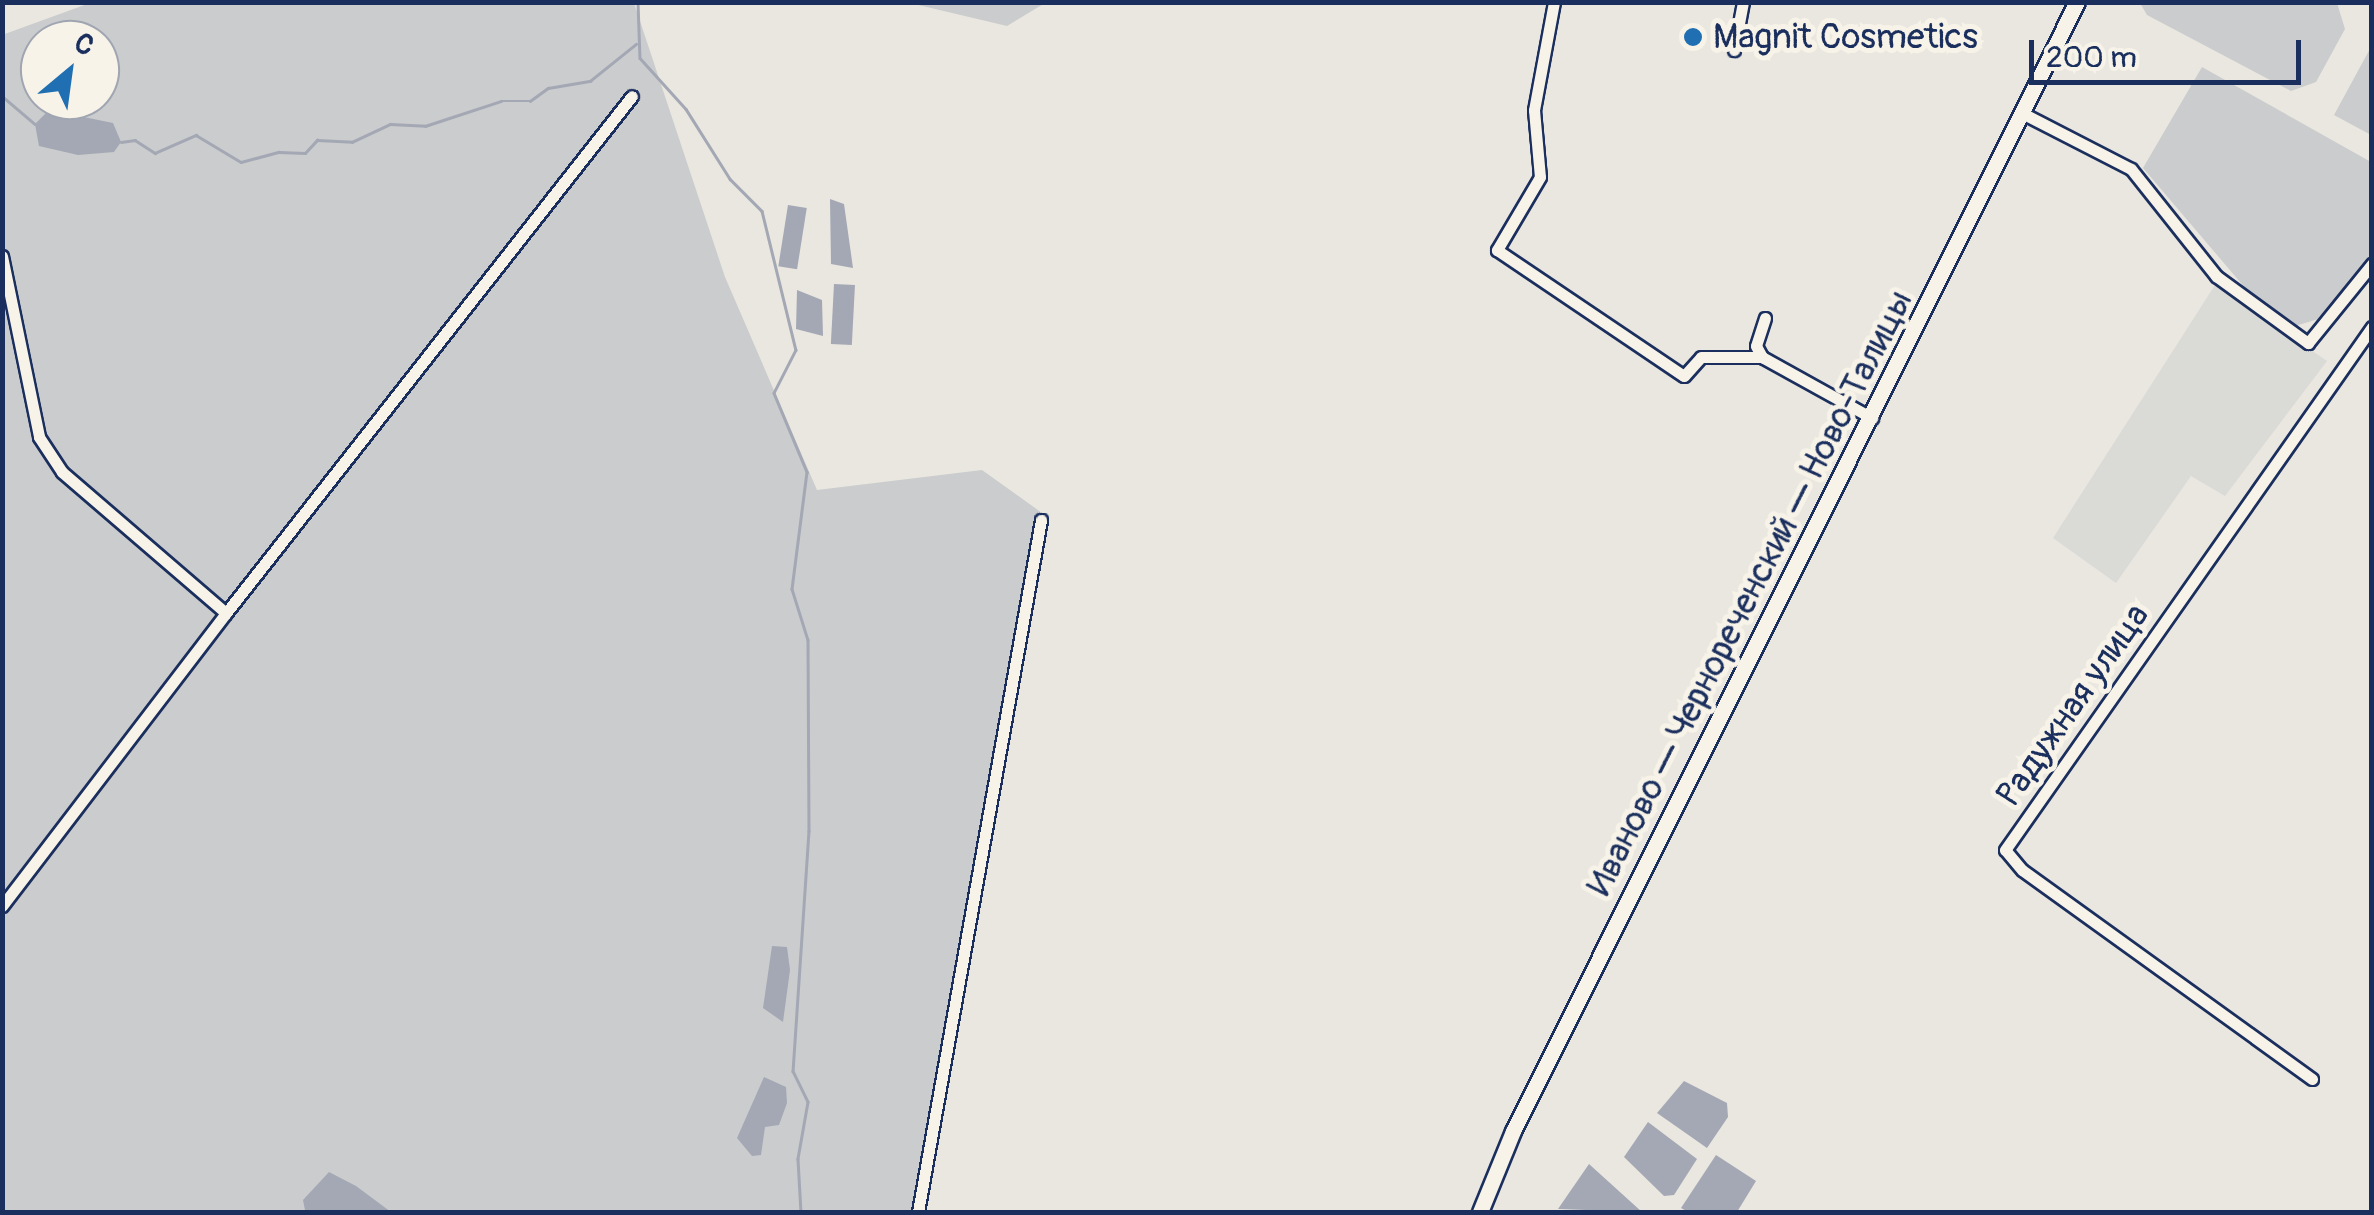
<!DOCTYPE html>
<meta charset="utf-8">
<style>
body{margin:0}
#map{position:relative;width:2374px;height:1215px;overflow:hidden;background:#eae7e0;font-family:Pangolin,sans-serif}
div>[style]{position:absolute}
.built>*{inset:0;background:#dadad6}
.green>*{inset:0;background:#cbcccd}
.water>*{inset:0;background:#a3a8b4;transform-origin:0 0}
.stream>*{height:2.5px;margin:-1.25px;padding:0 1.25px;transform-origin:1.25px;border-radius:1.25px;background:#a3a8b4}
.roads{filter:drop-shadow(2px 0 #1b2f5e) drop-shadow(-2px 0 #1b2f5e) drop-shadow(0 2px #1b2f5e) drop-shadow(0 -2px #1b2f5e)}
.minor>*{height:11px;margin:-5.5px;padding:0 5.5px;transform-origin:5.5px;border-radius:5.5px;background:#f7f3e8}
.major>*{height:15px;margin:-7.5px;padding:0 7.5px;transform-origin:7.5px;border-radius:7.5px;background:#f7f3e8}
.dots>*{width:28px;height:28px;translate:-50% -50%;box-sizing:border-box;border:5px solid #f7f3e8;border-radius:50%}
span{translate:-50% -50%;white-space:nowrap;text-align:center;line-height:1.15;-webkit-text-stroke:10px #f7f3e8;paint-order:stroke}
.poi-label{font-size:35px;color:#1b2f5e}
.left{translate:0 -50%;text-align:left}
.street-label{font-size:35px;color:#1b2f5e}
.frame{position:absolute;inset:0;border:5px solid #1b2f5e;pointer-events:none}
.north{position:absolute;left:20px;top:20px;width:100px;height:100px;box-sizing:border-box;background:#f7f3e8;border:2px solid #9fa5b1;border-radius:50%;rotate:29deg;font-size:28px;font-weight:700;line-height:40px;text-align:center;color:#1b2f5e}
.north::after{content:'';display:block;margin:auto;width:35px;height:45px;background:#1f6fb2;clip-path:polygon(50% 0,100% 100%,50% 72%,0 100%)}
.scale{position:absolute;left:2029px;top:40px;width:272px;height:45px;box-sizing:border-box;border:5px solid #1b2f5e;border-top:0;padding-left:12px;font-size:30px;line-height:35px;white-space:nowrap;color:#1b2f5e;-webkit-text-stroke:8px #f7f3e8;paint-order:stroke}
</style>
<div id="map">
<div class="built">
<div style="clip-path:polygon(2215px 285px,2327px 361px,2225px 496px,2191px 476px,2116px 583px,2053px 538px)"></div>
</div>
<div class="green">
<div style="clip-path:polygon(evenodd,90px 3px,634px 3px,725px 277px,817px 490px,982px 470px,1042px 513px,922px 1212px,3px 1212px,2px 35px,90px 3px,40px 40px,100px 40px,100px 100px,40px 100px,40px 40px)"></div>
<div style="clip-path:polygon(910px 3px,1045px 3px,1007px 26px)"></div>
<div style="clip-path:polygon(2140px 3px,2337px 3px,2345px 29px,2316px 82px,2291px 91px,2147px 15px)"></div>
<div style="clip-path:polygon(2371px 47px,2371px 135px,2334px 115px)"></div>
<div style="clip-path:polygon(2202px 67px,2371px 162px,2371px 256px,2322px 318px,2295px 326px,2246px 289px,2143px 168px)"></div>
</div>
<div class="water">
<div style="clip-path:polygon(49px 110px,113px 123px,121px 142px,114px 152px,78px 155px,39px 146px,35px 124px)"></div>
<div style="clip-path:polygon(830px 199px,844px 204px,853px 268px,831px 264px)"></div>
<div style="left:788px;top:205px;width:19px;height:62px;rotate:9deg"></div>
<div style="left:834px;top:284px;width:21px;height:60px;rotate:3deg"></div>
<div style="clip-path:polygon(797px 290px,822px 300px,823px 336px,796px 329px)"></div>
<div style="clip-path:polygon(772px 946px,787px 947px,790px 970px,783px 1022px,763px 1008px)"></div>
<div style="clip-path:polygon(764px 1077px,786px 1087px,787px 1103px,779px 1125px,765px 1127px,761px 1155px,752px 1156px,737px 1138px)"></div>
<div style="clip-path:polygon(1684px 1081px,1727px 1103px,1728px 1117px,1707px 1148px,1657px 1113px)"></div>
<div style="clip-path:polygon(1648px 1122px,1697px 1159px,1674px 1195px,1664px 1196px,1624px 1157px)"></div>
<div style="clip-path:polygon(1716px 1155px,1756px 1181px,1737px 1212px,1688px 1212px,1681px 1208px)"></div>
<div style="clip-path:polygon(1589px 1164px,1642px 1212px,1558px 1209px)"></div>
<div style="clip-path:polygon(329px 1172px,356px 1186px,391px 1212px,305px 1210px,303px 1200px)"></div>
</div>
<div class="stream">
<div style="left:638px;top:2px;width:56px;rotate:88deg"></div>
<div style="left:640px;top:58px;width:69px;rotate:48deg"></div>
<div style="left:686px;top:109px;width:83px;rotate:57.8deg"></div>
<div style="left:730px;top:179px;width:45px;rotate:45deg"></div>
<div style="left:762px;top:211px;width:143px;rotate:76.3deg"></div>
<div style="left:796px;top:350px;width:48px;rotate:117.1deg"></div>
<div style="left:774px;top:393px;width:86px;rotate:67.3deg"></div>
<div style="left:807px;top:472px;width:118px;rotate:97.3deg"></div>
<div style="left:792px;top:589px;width:53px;rotate:72.6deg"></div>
<div style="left:808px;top:640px;width:191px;rotate:89.7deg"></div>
<div style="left:809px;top:831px;width:241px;rotate:93.8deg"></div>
<div style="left:793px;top:1071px;width:34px;rotate:64deg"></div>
<div style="left:808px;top:1102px;width:58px;rotate:100deg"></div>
<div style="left:798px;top:1159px;width:53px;rotate:86.8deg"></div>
<div style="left:2px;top:96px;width:43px;rotate:40.3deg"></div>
<div style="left:121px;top:142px;width:14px;rotate:-8deg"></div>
<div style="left:135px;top:140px;width:24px;rotate:33deg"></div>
<div style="left:155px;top:153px;width:45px;rotate:-23.7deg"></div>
<div style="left:196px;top:135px;width:52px;rotate:31deg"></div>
<div style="left:241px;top:162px;width:39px;rotate:-15deg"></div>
<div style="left:279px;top:152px;width:26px;rotate:2deg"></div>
<div style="left:305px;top:153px;width:18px;rotate:-47deg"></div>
<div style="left:317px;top:140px;width:35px;rotate:3deg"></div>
<div style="left:352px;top:142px;width:42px;rotate:-25.3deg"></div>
<div style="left:390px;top:124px;width:35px;rotate:3deg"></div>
<div style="left:425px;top:126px;width:80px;rotate:-18.2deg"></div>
<div style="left:501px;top:101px;width:29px"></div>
<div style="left:530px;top:101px;width:22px;rotate:-36deg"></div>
<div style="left:548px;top:88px;width:43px;rotate:-9.5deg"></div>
<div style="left:590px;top:81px;width:59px;rotate:-38.8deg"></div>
</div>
<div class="roads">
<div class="minor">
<div style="left:1554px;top:2px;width:110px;rotate:100.5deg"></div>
<div style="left:1534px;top:110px;width:67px;rotate:84.9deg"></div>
<div style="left:1540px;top:177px;width:85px;rotate:120.5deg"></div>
<div style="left:1497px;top:250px;width:225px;rotate:34deg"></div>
<div style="left:1684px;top:376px;width:25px;rotate:-48deg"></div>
<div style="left:1701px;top:357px;width:61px"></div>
<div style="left:1734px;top:50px;width:49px;rotate:-79.4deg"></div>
<div style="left:2024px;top:114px;width:120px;rotate:27.2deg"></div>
<div style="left:2131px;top:169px;width:137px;rotate:51.5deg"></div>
<div style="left:2216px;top:276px;width:114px;rotate:36.1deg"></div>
<div style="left:2308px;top:343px;width:102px;rotate:-51deg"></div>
<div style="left:2px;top:256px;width:185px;rotate:78.4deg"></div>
<div style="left:39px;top:437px;width:42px;rotate:56.7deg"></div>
<div style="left:62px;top:472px;width:216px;rotate:40.7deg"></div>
<div style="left:226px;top:613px;width:369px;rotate:127.4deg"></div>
<div style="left:1765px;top:318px;width:29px;rotate:108deg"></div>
<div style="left:1756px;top:346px;width:13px;rotate:61deg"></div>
<div style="left:1762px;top:357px;width:126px;rotate:29deg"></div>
<div style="left:226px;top:613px;width:657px;rotate:-51.86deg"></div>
<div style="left:2312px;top:1079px;width:357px;rotate:-144.2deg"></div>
<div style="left:2022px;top:870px;width:26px;rotate:-130deg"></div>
<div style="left:2005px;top:850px;width:639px;rotate:-54.94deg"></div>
<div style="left:918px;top:1212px;width:703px;rotate:-79.92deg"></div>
</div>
<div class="major">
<div style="left:1480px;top:1212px;width:87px;rotate:-67.8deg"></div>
<div style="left:1513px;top:1131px;width:1262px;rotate:-63.46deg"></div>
</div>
</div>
<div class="dots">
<div style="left:1693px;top:37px;background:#1f6fb2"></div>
</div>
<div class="poi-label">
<span class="left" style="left:1713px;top:37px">Magnit Cosmetics</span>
</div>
<div class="street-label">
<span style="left:1750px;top:593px;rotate:-63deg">Иваново — Чернореченский — Ново-Талицы</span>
<span style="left:2073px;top:705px;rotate:-55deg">Радужная улица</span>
</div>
<div class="frame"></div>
<div class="north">С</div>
<div class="scale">200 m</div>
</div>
